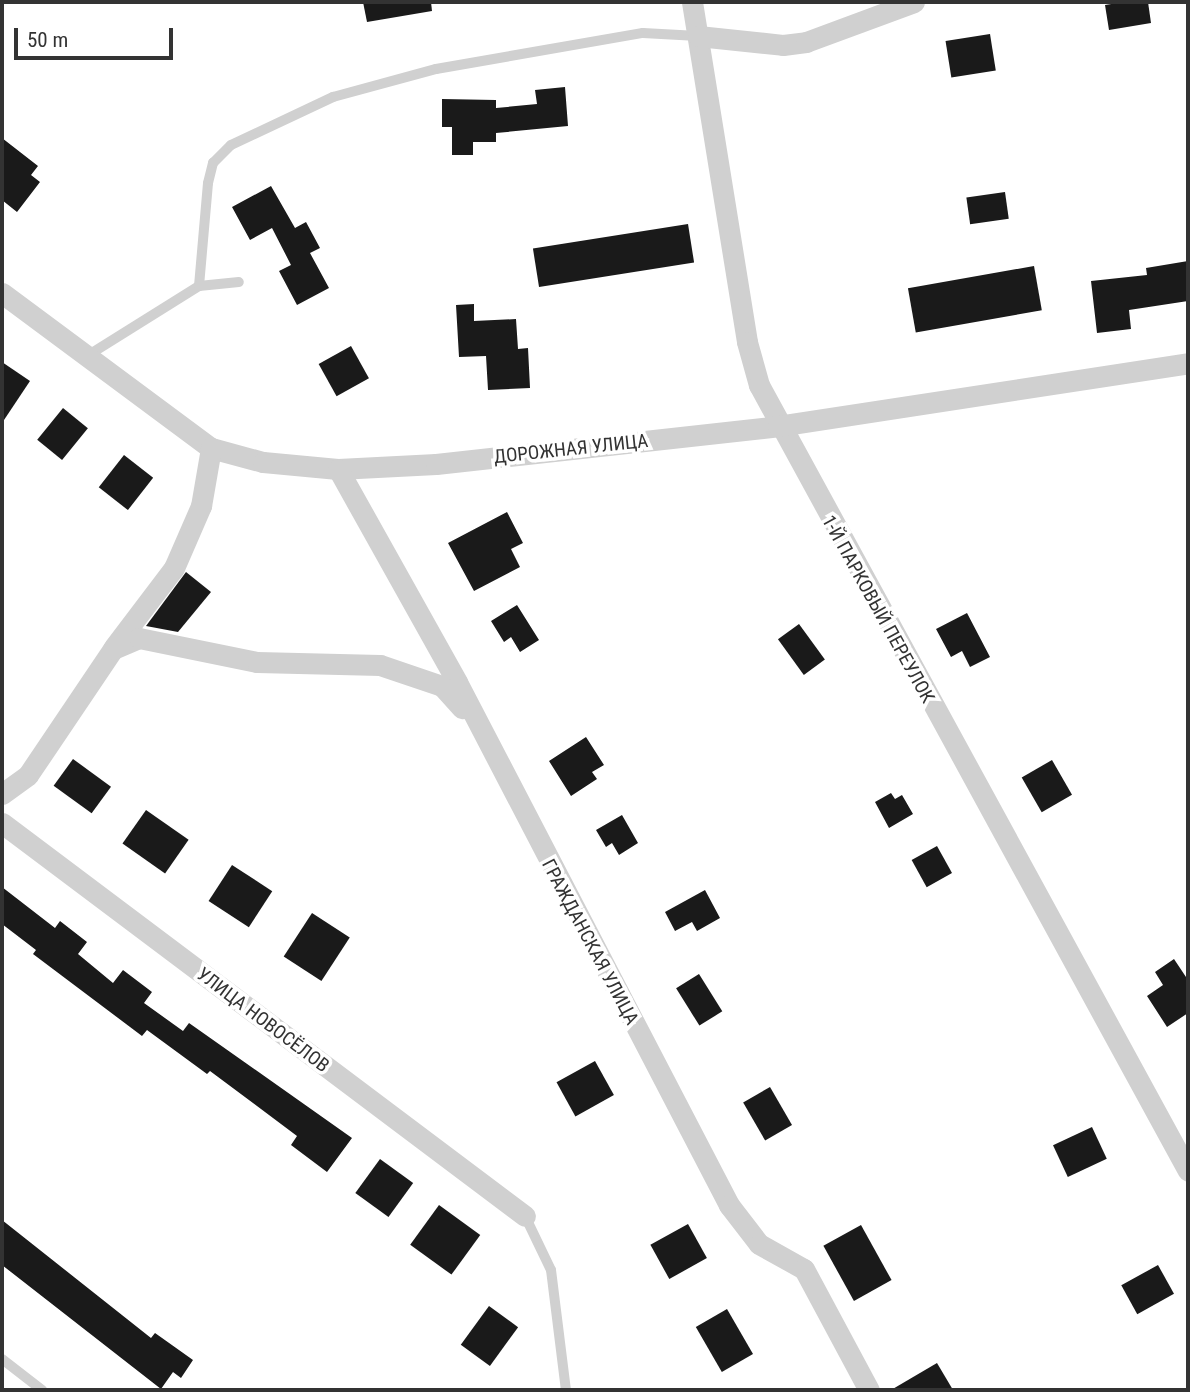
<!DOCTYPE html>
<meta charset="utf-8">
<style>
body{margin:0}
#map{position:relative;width:1190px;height:1392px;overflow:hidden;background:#fff;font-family:"Roboto Condensed",sans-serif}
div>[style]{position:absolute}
.building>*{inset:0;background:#1a1a1a;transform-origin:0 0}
.service>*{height:10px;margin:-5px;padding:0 5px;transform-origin:5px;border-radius:5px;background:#d0d0d0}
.minor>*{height:21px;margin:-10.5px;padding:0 10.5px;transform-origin:10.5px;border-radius:10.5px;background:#d0d0d0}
span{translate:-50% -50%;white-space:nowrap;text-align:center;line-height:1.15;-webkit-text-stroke:7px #fff;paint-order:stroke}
.street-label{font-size:19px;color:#333}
.frame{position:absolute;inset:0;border:4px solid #333;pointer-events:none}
.scale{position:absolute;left:14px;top:28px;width:159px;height:32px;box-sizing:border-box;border:4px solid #333;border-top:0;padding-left:9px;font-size:21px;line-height:24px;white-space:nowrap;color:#333;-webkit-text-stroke:5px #fff;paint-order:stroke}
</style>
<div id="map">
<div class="building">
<div style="clip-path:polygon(363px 2px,431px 2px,432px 11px,367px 22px)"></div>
<div style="clip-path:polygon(1124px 2px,1148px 2px,1151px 23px,1109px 30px,1105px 5px)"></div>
<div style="left:990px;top:34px;width:37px;height:45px;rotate:81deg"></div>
<div style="clip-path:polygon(565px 87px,568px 126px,496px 133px,496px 142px,473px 142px,473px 155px,452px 155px,452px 127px,442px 127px,442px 99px,496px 100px,496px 108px,537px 104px,535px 90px)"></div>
<div style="clip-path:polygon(2px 138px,38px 166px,31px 175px,40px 182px,17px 212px,2px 200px)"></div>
<div style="clip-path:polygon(271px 186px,295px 228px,306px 222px,320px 248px,310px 253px,329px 288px,297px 305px,279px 271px,291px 265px,272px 228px,250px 240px,232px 207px)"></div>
<div style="left:1005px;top:192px;width:27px;height:39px;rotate:82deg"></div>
<div style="left:688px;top:224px;width:39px;height:157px;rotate:81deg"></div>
<div style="clip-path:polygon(1188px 261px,1188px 301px,1129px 310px,1131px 329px,1097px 333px,1091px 281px,1147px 275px,1146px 268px)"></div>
<div style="left:1034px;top:266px;width:45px;height:128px;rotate:80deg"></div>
<div style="clip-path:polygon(474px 304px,474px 321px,516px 319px,518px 349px,528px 348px,530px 388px,488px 390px,486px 356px,459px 357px,456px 305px)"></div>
<div style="left:351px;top:346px;width:37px;height:37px;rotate:61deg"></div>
<div style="clip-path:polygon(2px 362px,30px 381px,2px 423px)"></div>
<div style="left:63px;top:408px;width:32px;height:41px;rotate:39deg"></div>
<div style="left:124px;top:455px;width:37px;height:41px;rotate:38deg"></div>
<div style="clip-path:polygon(507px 512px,523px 543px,511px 549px,520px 567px,474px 591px,448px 543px)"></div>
<div style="clip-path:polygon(186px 572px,211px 592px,178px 632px,146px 626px)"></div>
<div style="clip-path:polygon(517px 605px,539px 640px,520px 652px,511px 637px,504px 642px,491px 621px)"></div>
<div style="clip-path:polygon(967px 613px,990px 657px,970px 667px,962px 651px,951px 657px,936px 629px)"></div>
<div style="left:799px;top:624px;width:44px;height:26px;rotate:54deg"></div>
<div style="clip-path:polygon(586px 737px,604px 765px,592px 772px,597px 779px,571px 796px,549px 761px)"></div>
<div style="left:73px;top:759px;width:47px;height:33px;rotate:36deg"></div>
<div style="left:1052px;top:760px;width:40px;height:35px;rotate:60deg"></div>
<div style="clip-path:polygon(891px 793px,895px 799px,902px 795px,913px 814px,889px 828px,875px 802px)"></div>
<div style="left:146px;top:810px;width:52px;height:41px;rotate:35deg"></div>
<div style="clip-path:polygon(622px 815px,638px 843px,619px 855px,612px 843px,606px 847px,596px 830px)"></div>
<div style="left:937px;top:846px;width:31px;height:29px;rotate:61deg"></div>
<div style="left:232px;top:865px;width:48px;height:43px;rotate:33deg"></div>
<div style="clip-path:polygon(2px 887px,55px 928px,60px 921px,87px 942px,78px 954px,113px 983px,123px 970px,152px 992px,144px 1003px,183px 1031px,189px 1023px,352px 1138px,327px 1172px,291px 1145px,297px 1136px,210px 1071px,207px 1074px,147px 1030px,142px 1036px,33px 954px,36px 950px,2px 924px)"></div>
<div style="clip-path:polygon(705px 890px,720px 918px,697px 931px,692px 922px,675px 931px,665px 912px)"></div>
<div style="left:312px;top:913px;width:45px;height:52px;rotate:33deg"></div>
<div style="clip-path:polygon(1174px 959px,1188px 980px,1188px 1013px,1167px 1027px,1147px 996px,1163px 985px,1155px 972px)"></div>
<div style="left:699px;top:974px;width:44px;height:27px;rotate:58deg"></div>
<div style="left:595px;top:1061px;width:39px;height:44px;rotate:61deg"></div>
<div style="left:770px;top:1087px;width:44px;height:31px;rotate:60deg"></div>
<div style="left:1092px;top:1127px;width:35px;height:43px;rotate:65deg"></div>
<div style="left:380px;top:1159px;width:41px;height:42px;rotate:36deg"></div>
<div style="left:439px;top:1205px;width:51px;height:49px;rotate:36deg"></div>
<div style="clip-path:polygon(2px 1220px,151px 1338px,155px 1333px,193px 1360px,181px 1378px,173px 1372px,161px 1389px,2px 1265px)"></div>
<div style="left:688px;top:1224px;width:39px;height:43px;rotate:61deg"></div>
<div style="left:861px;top:1225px;width:63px;height:43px;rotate:61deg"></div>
<div style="left:1158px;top:1265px;width:33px;height:42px;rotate:61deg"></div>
<div style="left:489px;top:1306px;width:36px;height:48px;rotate:36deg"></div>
<div style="left:727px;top:1309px;width:52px;height:36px;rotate:60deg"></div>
<div style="clip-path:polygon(937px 1363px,953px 1390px,891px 1390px)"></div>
</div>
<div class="service">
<div style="left:199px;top:286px;width:103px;rotate:-85deg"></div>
<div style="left:208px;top:183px;width:21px;rotate:-76deg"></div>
<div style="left:213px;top:163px;width:25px;rotate:-45deg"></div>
<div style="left:231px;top:145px;width:113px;rotate:-25.2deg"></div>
<div style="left:333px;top:97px;width:107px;rotate:-15.2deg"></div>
<div style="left:436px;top:69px;width:210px;rotate:-9.9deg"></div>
<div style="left:643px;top:33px;width:55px;rotate:3.1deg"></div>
<div style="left:87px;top:356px;width:132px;rotate:-32deg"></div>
<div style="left:199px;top:286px;width:40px;rotate:-5.7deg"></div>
<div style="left:525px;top:1216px;width:60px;rotate:64.3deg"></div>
<div style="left:551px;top:1270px;width:121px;rotate:82.9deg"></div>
<div style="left:2px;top:1359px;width:51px;rotate:37.8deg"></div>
</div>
<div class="minor">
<div style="left:692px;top:2px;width:344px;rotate:80.8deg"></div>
<div style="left:747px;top:342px;width:45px;rotate:74.4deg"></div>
<div style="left:759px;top:385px;width:895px;rotate:61.37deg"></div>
<div style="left:698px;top:36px;width:85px;rotate:6deg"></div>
<div style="left:783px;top:45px;width:23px;rotate:-7deg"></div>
<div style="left:806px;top:42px;width:115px;rotate:-20.3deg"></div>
<div style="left:2px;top:293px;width:260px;rotate:36.6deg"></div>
<div style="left:211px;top:448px;width:54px;rotate:15.1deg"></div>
<div style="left:263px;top:462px;width:75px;rotate:5.3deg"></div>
<div style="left:338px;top:469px;width:98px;rotate:-2.9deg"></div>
<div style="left:436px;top:464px;width:344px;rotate:-6.3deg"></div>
<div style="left:778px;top:426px;width:415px;rotate:-8.7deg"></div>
<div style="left:338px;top:469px;width:244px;rotate:60.8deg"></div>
<div style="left:457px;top:682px;width:590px;rotate:62.52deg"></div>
<div style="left:729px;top:1205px;width:49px;rotate:52.4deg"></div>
<div style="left:759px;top:1244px;width:51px;rotate:29.1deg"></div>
<div style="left:804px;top:1269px;width:137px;rotate:61.8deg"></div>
<div style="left:114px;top:647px;width:99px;rotate:-52.8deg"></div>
<div style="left:174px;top:568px;width:68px;rotate:-66.5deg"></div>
<div style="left:201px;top:506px;width:59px;rotate:-80.2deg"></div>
<div style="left:2px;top:794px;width:32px;rotate:-36deg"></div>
<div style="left:28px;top:775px;width:152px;rotate:-56deg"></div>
<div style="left:113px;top:649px;width:28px;rotate:-23deg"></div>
<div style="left:139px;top:638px;width:120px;rotate:11.5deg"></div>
<div style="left:257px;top:662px;width:123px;rotate:1.4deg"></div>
<div style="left:380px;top:665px;width:65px;rotate:18.7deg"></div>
<div style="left:442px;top:686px;width:30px;rotate:48deg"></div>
<div style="left:2px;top:823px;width:654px;rotate:36.92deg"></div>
</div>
<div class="street-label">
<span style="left:571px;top:449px;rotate:-6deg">ДОРОЖНАЯ УЛИЦА</span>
<span style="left:878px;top:609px;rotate:61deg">1-Й ПАРКОВЫЙ ПЕРЕУЛОК</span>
<span style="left:590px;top:942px;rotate:62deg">ГРАЖДАНСКАЯ УЛИЦА</span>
<span style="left:263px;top:1020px;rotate:37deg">УЛИЦА НОВОСЁЛОВ</span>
</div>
<div class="frame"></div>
<div class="scale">50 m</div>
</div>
